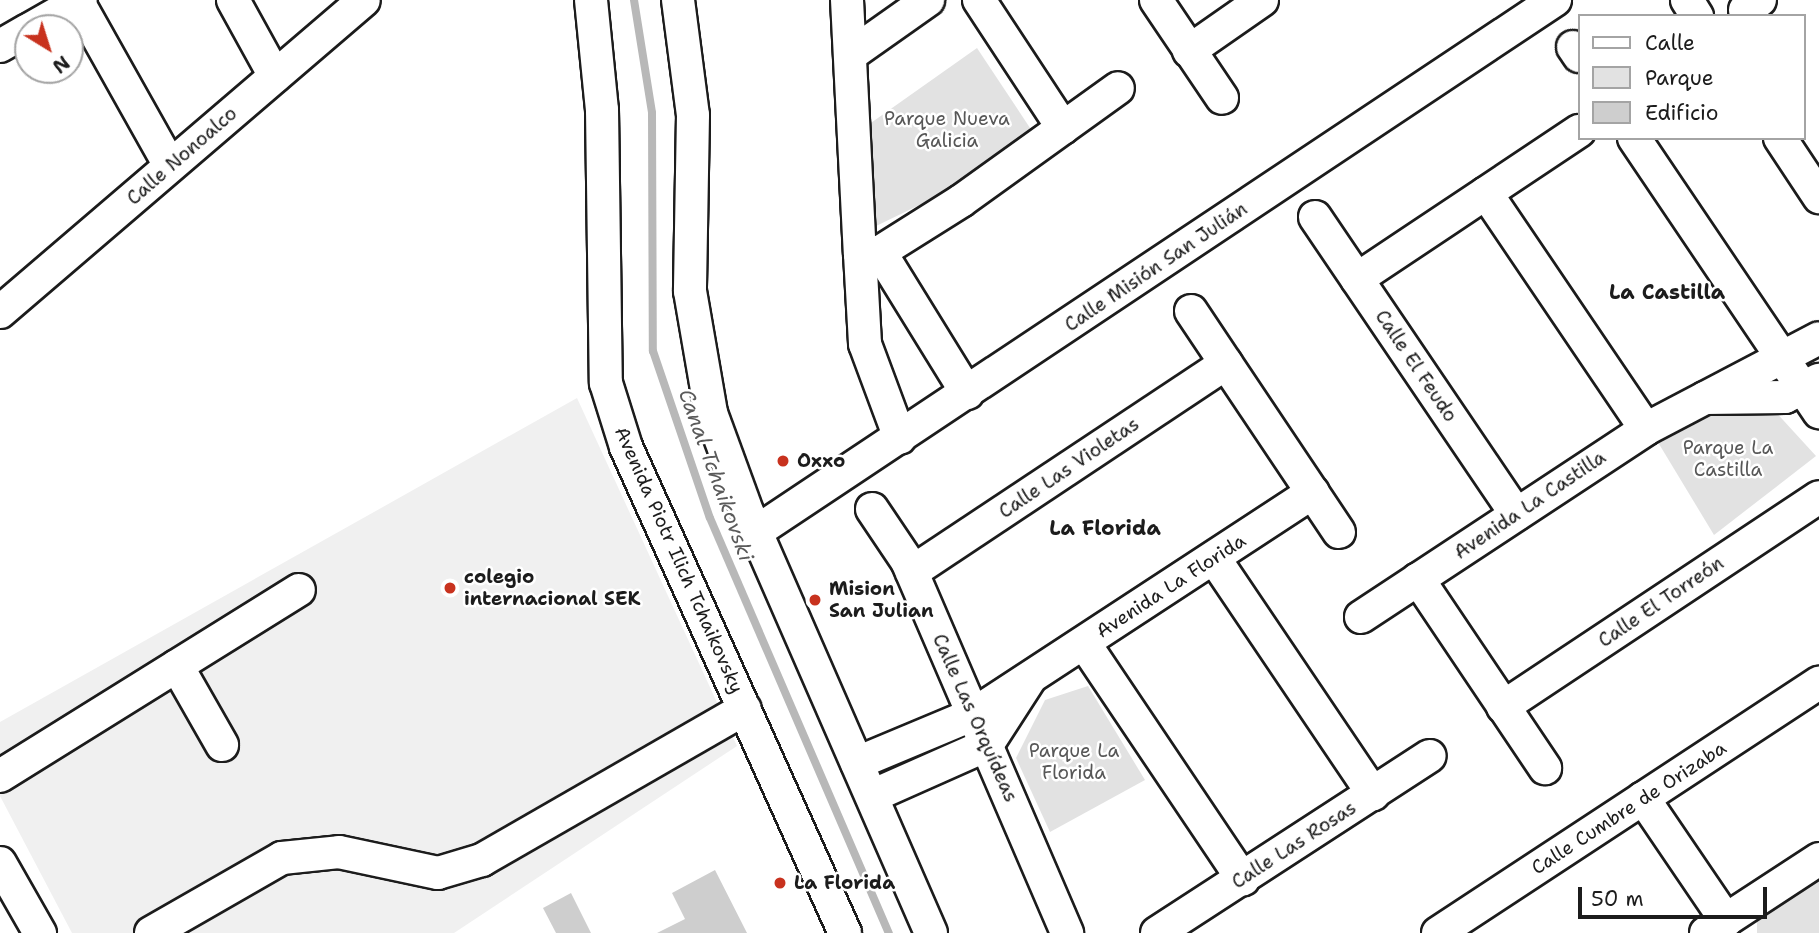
<!DOCTYPE html>
<meta charset="utf-8">
<style>
body{margin:0}
#map{position:relative;width:1819px;height:933px;overflow:hidden;background:#fff;font-family:"Shantell Sans",sans-serif}
div>[style]{position:absolute}
.built>*{inset:0;background:#f0f0f0}
.green>*{inset:0;background:#e2e2e2}
.stream>*{height:8px;margin:-4px;padding:0 4px;transform-origin:4px;border-radius:4px;background:#b8b8b8}
.building>*{inset:0;background:#cecece}
.roads{filter:drop-shadow(2px 0 #1c1c1c) drop-shadow(-2px 0 #1c1c1c) drop-shadow(0 2px #1c1c1c) drop-shadow(0 -2px #1c1c1c)}
.minor>*{height:32px;margin:-16px;padding:0 16px;transform-origin:16px;border-radius:16px;background:#fff}
.dots>*{width:19px;height:19px;translate:-50% -50%;box-sizing:border-box;border:4px solid #fff;border-radius:50%}
span{translate:-50% -50%;white-space:nowrap;text-align:center;line-height:1.15;-webkit-text-stroke:5px #fff;paint-order:stroke}
.park-label{font-size:19px;color:#575757}
.street-label{font-size:19px;color:#1c1c1c}
.poi-label{font-size:19px;color:#1c1c1c;font-weight:700}
.left{translate:0 -50%;text-align:left}
.neighbourhood-label{font-size:21px;color:#1c1c1c;font-weight:700}
.water-label{font-size:21px;color:#5a5a5a;font-style:italic}
.legend{position:absolute;left:1578px;top:14px;width:228px;height:126px;box-sizing:border-box;background:#fff;border:2px solid #a4a4a4;margin:0;padding:9px 12px;list-style:none;font-size:21px;color:#1c1c1c}
.legend li{display:flex;align-items:center;gap:14px;height:35px}
.legend b{width:35px;border:2px solid #a4a4a4}
.north{position:absolute;left:14px;top:14px;width:70px;height:70px;box-sizing:border-box;background:#fff;border:2px solid #a4a4a4;border-radius:50%;rotate:142deg;font-size:19px;font-weight:700;line-height:28px;text-align:center;color:#1c1c1c}
.north::after{content:'';display:block;margin:auto;width:24px;height:32px;background:#c8321e;clip-path:polygon(50% 0,100% 100%,50% 72%,0 100%)}
.scale{position:absolute;left:1578px;top:887px;width:189px;height:32px;box-sizing:border-box;border:4px solid #1c1c1c;border-top:0;padding-left:9px;font-size:21px;line-height:24px;white-space:nowrap;color:#1c1c1c;-webkit-text-stroke:5px #fff;paint-order:stroke}
</style>
<div id="map">
<div class="built">
<div style="clip-path:polygon(577px 398px,737px 746px,454px 933px,72px 933px,0 796px,0 722px)"></div>
</div>
<div class="green">
<div style="clip-path:polygon(977px 48px,1032px 131px,944px 193px,872px 228px,868px 125px)"></div>
<div style="clip-path:polygon(1773px 409px,1816px 456px,1714px 535px,1656px 439px,1707px 410px)"></div>
<div style="clip-path:polygon(1088px 686px,1145px 780px,1050px 832px,1016px 758px,1045px 700px)"></div>
<div style="clip-path:polygon(1819px 874px,1819px 933px,1757px 933px,1757px 913px)"></div>
</div>
<div class="stream">
<div style="left:634px;top:0;width:114px;rotate:80.9deg"></div>
<div style="left:652px;top:113px;width:238px;rotate:89.8deg"></div>
<div style="left:653px;top:351px;width:176px;rotate:71.2deg"></div>
<div style="left:710px;top:518px;width:452px;rotate:66.7deg"></div>
</div>
<div class="building">
<div style="clip-path:polygon(715px 870px,747px 933px,657px 933px,685px 919px,672px 893px)"></div>
<div style="clip-path:polygon(571px 893px,591px 933px,556px 933px,543px 908px)"></div>
</div>
<div class="roads">
<div class="minor">
<div style="left:77px;top:0;width:190px;rotate:60.7deg"></div>
<div style="left:233px;top:0;width:87px;rotate:61.1deg"></div>
<div style="left:591px;top:0;width:111px;rotate:84.3deg"></div>
<div style="left:602px;top:110px;width:273px;rotate:89.2deg"></div>
<div style="left:606px;top:383px;width:67px;rotate:72.6deg"></div>
<div style="left:626px;top:447px;width:533px;rotate:65.74deg"></div>
<div style="left:678px;top:0;width:116px;rotate:82.6deg"></div>
<div style="left:693px;top:115px;width:176px;rotate:91deg"></div>
<div style="left:690px;top:291px;width:124px;rotate:80.2deg"></div>
<div style="left:711px;top:413px;width:108px;rotate:69.9deg"></div>
<div style="left:748px;top:514px;width:457px;rotate:66.4deg"></div>
<div style="left:847px;top:0;width:254px;rotate:87.1deg"></div>
<div style="left:860px;top:254px;width:20px;rotate:-6deg"></div>
<div style="left:880px;top:252px;width:96px;rotate:-32.2deg"></div>
<div style="left:961px;top:201px;width:193px;rotate:-35.7deg"></div>
<div style="left:979px;top:0;width:153px;rotate:56.7deg"></div>
<div style="left:1156px;top:0;width:118px;rotate:56deg"></div>
<div style="left:1687px;top:0;width:19px;rotate:58deg"></div>
<div style="left:1745px;top:10px;width:18px;rotate:-34deg"></div>
<div style="left:32px;top:28px;width:56px;rotate:-29.7deg"></div>
<div style="left:0;top:46px;width:32px;rotate:-30deg"></div>
<div style="left:1573px;top:47px;width:11px;rotate:56deg"></div>
<div style="left:1189px;top:51px;width:89px;rotate:-34.9deg"></div>
<div style="left:853px;top:53px;width:92px;rotate:-35.2deg"></div>
<div style="left:1634px;top:138px;width:331px;rotate:56deg"></div>
<div style="left:1780px;top:138px;width:71px;rotate:56.5deg"></div>
<div style="left:1486px;top:193px;width:285px;rotate:55.9deg"></div>
<div style="left:1315px;top:217px;width:359px;rotate:55.9deg"></div>
<div style="left:880px;top:252px;width:166px;rotate:58.3deg"></div>
<div style="left:860px;top:254px;width:90px;rotate:86.8deg"></div>
<div style="left:865px;top:344px;width:100px;rotate:69.6deg"></div>
<div style="left:1357px;top:279px;width:267px;rotate:-33.7deg"></div>
<div style="left:1191px;top:311px;width:266px;rotate:56.2deg"></div>
<div style="left:0;top:312px;width:479px;rotate:-40.6deg"></div>
<div style="left:1705px;top:398px;width:80px;rotate:-0.7deg"></div>
<div style="left:1785px;top:397px;width:38px;rotate:-27deg"></div>
<div style="left:872px;top:509px;width:63px;rotate:56.1deg"></div>
<div style="left:907px;top:561px;width:405px;rotate:66.7deg"></div>
<div style="left:756px;top:532px;width:960px;rotate:-33.66deg"></div>
<div style="left:1214px;top:558px;width:285px;rotate:56deg"></div>
<div style="left:912px;top:572px;width:377px;rotate:-33.6deg"></div>
<div style="left:1418px;top:579px;width:228px;rotate:56.1deg"></div>
<div style="left:1361px;top:617px;width:341px;rotate:-33.4deg"></div>
<div style="left:1646px;top:429px;width:195px;rotate:-27.7deg"></div>
<div style="left:1084px;top:643px;width:285px;rotate:56.1deg"></div>
<div style="left:177px;top:666px;width:91px;rotate:60.3deg"></div>
<div style="left:1503px;top:707px;width:379px;rotate:-33.6deg"></div>
<div style="left:857px;top:763px;width:127px;rotate:-22.7deg"></div>
<div style="left:974px;top:714px;width:405px;rotate:-33.2deg"></div>
<div style="left:0;top:776px;width:352px;rotate:-31.9deg"></div>
<div style="left:872px;top:796px;width:126px;rotate:-23.9deg"></div>
<div style="left:987px;top:745px;width:77px;rotate:-57.1deg"></div>
<div style="left:1643px;top:798px;width:148px;rotate:55.8deg"></div>
<div style="left:0;top:863px;width:81px;rotate:60.3deg"></div>
<div style="left:151px;top:933px;width:151px;rotate:-29.8deg"></div>
<div style="left:282px;top:858px;width:57px;rotate:-6deg"></div>
<div style="left:339px;top:852px;width:101px;rotate:12deg"></div>
<div style="left:438px;top:873px;width:46px;rotate:-16.5deg"></div>
<div style="left:482px;top:860px;width:303px;rotate:-29.9deg"></div>
<div style="left:1157px;top:933px;width:325px;rotate:-33deg"></div>
<div style="left:1438px;top:933px;width:456px;rotate:-33.3deg"></div>
<div style="left:1706px;top:933px;width:135px;rotate:-33.2deg"></div>
</div>
</div>
<div class="dots">
<div style="left:783px;top:461px;background:#c8321e"></div>
<div style="left:450px;top:588px;background:#c8321e"></div>
<div style="left:815px;top:600px;background:#c8321e"></div>
<div style="left:780px;top:883px;background:#c8321e"></div>
</div>
<div class="park-label">
<span style="left:947px;top:130px">Parque Nueva<br>Galicia</span>
<span style="left:1728px;top:459px">Parque La<br>Castilla</span>
<span style="left:1074px;top:762px">Parque La<br>Florida</span>
</div>
<div class="street-label">
<span style="left:182px;top:156px;rotate:-41deg">Calle Nonoalco</span>
<span style="left:1156px;top:267px;rotate:-34deg">Calle Misión San Julián</span>
<span style="left:1416px;top:366px;rotate:56deg">Calle El Feudo</span>
<span style="left:1069px;top:468px;rotate:-34deg">Calle Las Violetas</span>
<span style="left:1530px;top:505px;rotate:-34deg">Avenida La Castilla</span>
<span style="left:679px;top:560px;rotate:66deg">Avenida Piotr Ilich Tchaikovsky</span>
<span style="left:1171px;top:586px;rotate:-33deg">Avenida La Florida</span>
<span style="left:1661px;top:602px;rotate:-34deg">Calle El Torreón</span>
<span style="left:975px;top:718px;rotate:66deg">Calle Las Orquídeas</span>
<span style="left:1629px;top:808px;rotate:-33deg">Calle Cumbre de Orizaba</span>
<span style="left:1294px;top:845px;rotate:-33deg">Calle Las Rosas</span>
</div>
<div class="poi-label">
<span class="left" style="left:797px;top:461px">Oxxo</span>
<span class="left" style="left:464px;top:588px">colegio<br>internacional SEK</span>
<span class="left" style="left:829px;top:600px">Mision<br>San Julian</span>
<span class="left" style="left:794px;top:883px">La Florida</span>
</div>
<div class="neighbourhood-label">
<span style="left:1667px;top:292px">La Castilla</span>
<span style="left:1105px;top:528px">La Florida</span>
</div>
<div class="water-label">
<span style="left:716px;top:475px;rotate:70deg">Canal Tchaikovski</span>
</div>
<ul class="legend">
<li><b style="height:9px;background:#fff"></b>Calle</li>
<li><b style="height:19px;background:#e2e2e2"></b>Parque</li>
<li><b style="height:19px;background:#cecece"></b>Edificio</li>
</ul>
<div class="north">N</div>
<div class="scale">50 m</div>
</div>
